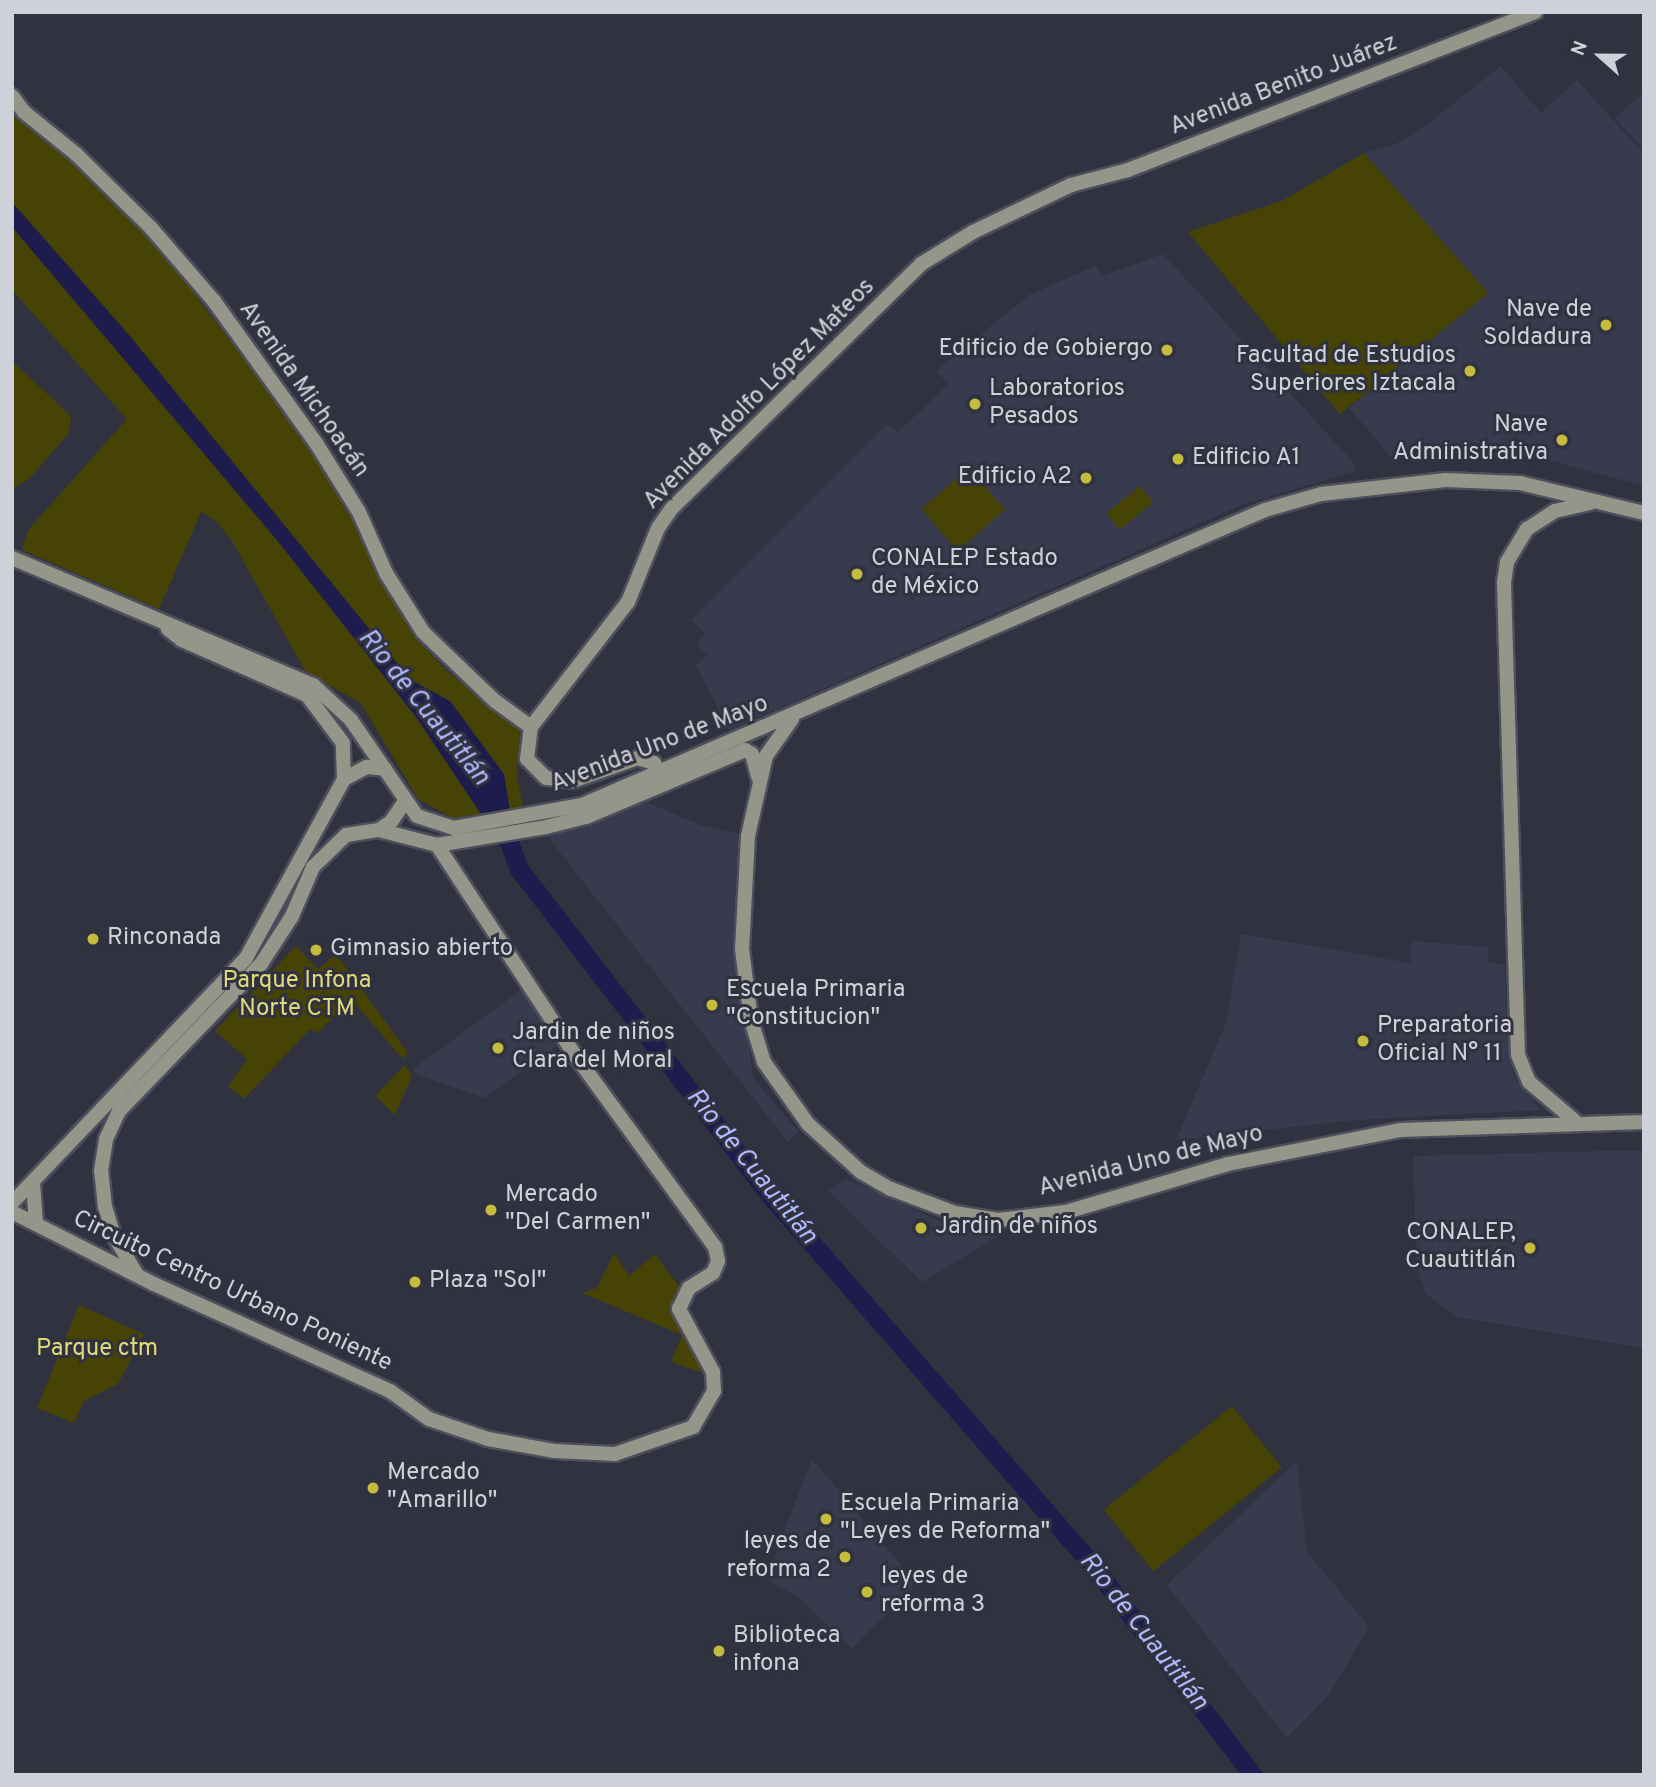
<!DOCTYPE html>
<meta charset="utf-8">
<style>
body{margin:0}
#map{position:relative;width:1656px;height:1787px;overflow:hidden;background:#303240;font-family:Overpass,sans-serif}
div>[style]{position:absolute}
.built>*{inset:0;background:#383b4e}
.green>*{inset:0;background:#474304;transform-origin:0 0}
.water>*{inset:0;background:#1d1c4d}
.river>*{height:19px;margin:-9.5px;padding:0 9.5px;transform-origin:9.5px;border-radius:9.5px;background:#1d1c4d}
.roads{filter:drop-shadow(2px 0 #4d4f5c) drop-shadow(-2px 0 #4d4f5c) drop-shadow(0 2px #4d4f5c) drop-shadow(0 -2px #4d4f5c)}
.secondary>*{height:14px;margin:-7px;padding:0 7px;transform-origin:7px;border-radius:7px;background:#96958a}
.dots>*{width:19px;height:19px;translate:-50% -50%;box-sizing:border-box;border:4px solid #303240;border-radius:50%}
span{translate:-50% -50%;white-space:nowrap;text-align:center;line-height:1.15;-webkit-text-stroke:6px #303240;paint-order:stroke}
.street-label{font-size:24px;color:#cfd1da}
.poi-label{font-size:24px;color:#cfd1da}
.right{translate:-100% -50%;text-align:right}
.left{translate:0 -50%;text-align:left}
.park-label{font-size:24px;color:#e0da7b}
.water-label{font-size:26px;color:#b1b9fc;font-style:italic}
.frame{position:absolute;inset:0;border:14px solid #cfd1da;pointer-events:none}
.north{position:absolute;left:1565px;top:21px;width:70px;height:70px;-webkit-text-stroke:5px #303240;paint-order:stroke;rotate:291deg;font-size:19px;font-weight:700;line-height:28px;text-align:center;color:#cfd1da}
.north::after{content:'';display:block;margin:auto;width:24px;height:32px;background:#cfd1da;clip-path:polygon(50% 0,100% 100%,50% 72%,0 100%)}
</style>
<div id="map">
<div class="built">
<div style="clip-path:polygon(1501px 66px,1541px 113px,1577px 80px,1644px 154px,1644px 486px,1490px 444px,1485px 455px,1391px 457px,1349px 408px,1488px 293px,1364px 153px,1396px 144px,1424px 127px)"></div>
<div style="clip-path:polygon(1644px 92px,1644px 150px,1615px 118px)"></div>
<div style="clip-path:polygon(1163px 254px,1353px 462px,1356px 471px,1244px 504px,729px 730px,696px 665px,707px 656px,697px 643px,706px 634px,691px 620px,887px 424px,898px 432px,949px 384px,936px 371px,1029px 295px,1095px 266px,1102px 276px)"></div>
<div style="clip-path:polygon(646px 802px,700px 825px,744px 835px,734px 932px,753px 1078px,799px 1132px,788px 1142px,548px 837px)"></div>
<div style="clip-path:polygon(1241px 934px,1410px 963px,1411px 941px,1489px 947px,1487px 962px,1505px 965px,1507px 1032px,1514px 1078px,1541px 1110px,1356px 1120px,1176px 1140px,1227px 1021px)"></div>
<div style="clip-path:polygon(528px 985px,568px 1038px,484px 1098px,416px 1074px,413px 1069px)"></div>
<div style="clip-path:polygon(1644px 1150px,1644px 1348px,1457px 1317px,1426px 1294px,1417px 1269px,1413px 1156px)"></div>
<div style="clip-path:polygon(847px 1179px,946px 1224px,1005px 1232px,922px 1282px,828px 1191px)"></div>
<div style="clip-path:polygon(812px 1459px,916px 1583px,852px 1649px,798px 1597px,766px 1579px)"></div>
<div style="clip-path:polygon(1297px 1461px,1307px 1552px,1369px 1627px,1328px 1696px,1287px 1738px,1167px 1585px)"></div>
</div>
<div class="green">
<div style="clip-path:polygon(12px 106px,150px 236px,305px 438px,352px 514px,415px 638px,448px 672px,520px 730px,517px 778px,524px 809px,453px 818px,418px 799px,360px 702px,307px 674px,232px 541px,215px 520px,201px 512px,159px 609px,22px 550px,28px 530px,127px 419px,12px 290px)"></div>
<div style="clip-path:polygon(1364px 153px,1488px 293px,1340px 414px,1188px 232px,1282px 201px)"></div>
<div style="clip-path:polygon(12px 361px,71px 416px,69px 433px,29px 479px,12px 489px)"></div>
<div style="left:969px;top:468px;width:55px;height:63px;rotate:49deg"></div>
<div style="left:1140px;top:486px;width:21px;height:43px;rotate:51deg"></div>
<div style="clip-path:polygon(296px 946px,318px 969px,336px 954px,408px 1053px,403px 1059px,351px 999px,318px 1033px,310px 1029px,244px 1099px,228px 1086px,247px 1059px,215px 1031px)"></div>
<div style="clip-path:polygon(405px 1065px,412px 1076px,395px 1115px,375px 1096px)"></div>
<div style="clip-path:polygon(614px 1253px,629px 1276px,655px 1254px,689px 1300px,689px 1315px,705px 1339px,715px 1377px,671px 1362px,682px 1335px,582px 1293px,597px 1288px)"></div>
<div style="clip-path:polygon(79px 1305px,144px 1334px,118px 1384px,84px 1401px,74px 1423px,37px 1408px)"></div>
<div style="left:1232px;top:1406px;width:79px;height:165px;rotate:51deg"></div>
</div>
<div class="water">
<div style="clip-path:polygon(12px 202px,129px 335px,411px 680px,450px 701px,504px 774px,510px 810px,481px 814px,416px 717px,276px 539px,12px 227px)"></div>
</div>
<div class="river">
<div style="left:499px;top:815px;width:58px;rotate:69.7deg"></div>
<div style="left:519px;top:869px;width:419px;rotate:52.4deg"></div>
<div style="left:775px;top:1201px;width:479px;rotate:48.9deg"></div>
<div style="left:1090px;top:1562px;width:268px;rotate:52.6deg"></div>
</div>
<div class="roads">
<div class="secondary">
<div style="left:12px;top:96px;width:20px;rotate:53deg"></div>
<div style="left:24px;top:112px;width:67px;rotate:38.9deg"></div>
<div style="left:76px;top:154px;width:107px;rotate:44.6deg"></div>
<div style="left:152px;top:229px;width:95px;rotate:49.3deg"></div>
<div style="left:214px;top:301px;width:175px;rotate:54.3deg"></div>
<div style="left:316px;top:443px;width:81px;rotate:58.1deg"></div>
<div style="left:359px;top:512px;width:67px;rotate:66.1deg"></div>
<div style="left:386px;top:573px;width:70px;rotate:57.9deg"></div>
<div style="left:423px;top:632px;width:100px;rotate:43.8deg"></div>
<div style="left:495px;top:701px;width:44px;rotate:35.8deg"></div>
<div style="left:12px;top:558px;width:327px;rotate:22.9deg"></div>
<div style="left:313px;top:685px;width:52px;rotate:42.6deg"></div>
<div style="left:351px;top:720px;width:116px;rotate:55.5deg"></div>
<div style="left:417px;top:816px;width:39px;rotate:18deg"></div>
<div style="left:454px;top:828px;width:130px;rotate:-10.2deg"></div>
<div style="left:582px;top:805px;width:744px;rotate:-23.36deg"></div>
<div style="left:1265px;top:510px;width:58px;rotate:-15.9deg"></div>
<div style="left:1321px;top:494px;width:125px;rotate:-6.4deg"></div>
<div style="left:1445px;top:480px;width:75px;rotate:2.3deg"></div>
<div style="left:1520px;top:483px;width:128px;rotate:13.6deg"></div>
<div style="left:792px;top:719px;width:45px;rotate:125.1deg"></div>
<div style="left:766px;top:756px;width:82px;rotate:102.7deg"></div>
<div style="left:748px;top:836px;width:113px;rotate:93deg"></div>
<div style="left:742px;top:949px;width:72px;rotate:82.8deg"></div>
<div style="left:751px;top:1020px;width:44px;rotate:72.8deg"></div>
<div style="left:764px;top:1062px;width:76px;rotate:54.6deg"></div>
<div style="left:808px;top:1124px;width:72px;rotate:42.2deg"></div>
<div style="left:861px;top:1172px;width:34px;rotate:30deg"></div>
<div style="left:891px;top:1189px;width:68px;rotate:20.6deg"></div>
<div style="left:955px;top:1213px;width:44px;rotate:9.2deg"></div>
<div style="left:998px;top:1220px;width:68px;rotate:-6.7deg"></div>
<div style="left:1066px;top:1212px;width:169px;rotate:-16.5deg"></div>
<div style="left:1228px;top:1164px;width:175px;rotate:-11.2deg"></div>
<div style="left:1400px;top:1130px;width:244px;rotate:-1.9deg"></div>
<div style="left:344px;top:779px;width:26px;rotate:-28deg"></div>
<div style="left:367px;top:767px;width:18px;rotate:6deg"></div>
<div style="left:665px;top:784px;width:24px;rotate:-118deg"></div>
<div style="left:654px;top:763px;width:17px;rotate:-163deg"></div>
<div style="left:638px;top:758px;width:70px;rotate:160.8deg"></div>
<div style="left:572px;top:781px;width:26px;rotate:-173deg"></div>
<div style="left:546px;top:778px;width:27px;rotate:-135deg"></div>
<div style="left:527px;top:759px;width:32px;rotate:-83deg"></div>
<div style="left:531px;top:727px;width:158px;rotate:-52.2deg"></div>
<div style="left:628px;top:602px;width:80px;rotate:-67.9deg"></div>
<div style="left:658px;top:528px;width:24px;rotate:-55deg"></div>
<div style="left:672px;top:508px;width:349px;rotate:-44.4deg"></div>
<div style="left:921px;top:264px;width:61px;rotate:-31.6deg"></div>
<div style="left:973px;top:232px;width:109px;rotate:-25.6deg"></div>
<div style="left:1071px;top:185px;width:59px;rotate:-14.7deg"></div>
<div style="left:1128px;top:170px;width:437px;rotate:-21.2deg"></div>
<div style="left:379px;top:830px;width:14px;rotate:-34deg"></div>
<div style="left:391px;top:822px;width:25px;rotate:-56deg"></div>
<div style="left:1575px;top:1121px;width:60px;rotate:-139.7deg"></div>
<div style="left:1529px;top:1082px;width:29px;rotate:-112deg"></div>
<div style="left:1518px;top:1055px;width:472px;rotate:-91.7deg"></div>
<div style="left:1504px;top:583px;width:21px;rotate:-82deg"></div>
<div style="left:1507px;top:562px;width:39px;rotate:-59deg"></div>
<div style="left:1527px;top:529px;width:33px;rotate:-33deg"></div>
<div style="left:1555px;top:511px;width:36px;rotate:-13deg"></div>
<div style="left:33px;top:1182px;width:42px;rotate:85.9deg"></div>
<div style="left:12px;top:1203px;width:339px;rotate:-46.3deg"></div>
<div style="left:246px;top:958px;width:204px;rotate:-61.3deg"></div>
<div style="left:344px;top:779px;width:36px;rotate:-92deg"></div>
<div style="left:343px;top:743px;width:60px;rotate:-126.9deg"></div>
<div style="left:307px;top:695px;width:137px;rotate:-156.3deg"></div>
<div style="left:182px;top:640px;width:18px;rotate:-142deg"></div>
<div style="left:12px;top:1212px;width:159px;rotate:26.9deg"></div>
<div style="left:154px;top:1284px;width:259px;rotate:24.4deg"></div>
<div style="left:390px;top:1391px;width:48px;rotate:35.7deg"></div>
<div style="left:429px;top:1419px;width:62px;rotate:18.7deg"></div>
<div style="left:488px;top:1439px;width:68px;rotate:10.2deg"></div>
<div style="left:555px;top:1451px;width:60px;rotate:2.9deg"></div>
<div style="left:615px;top:1454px;width:83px;rotate:-19.1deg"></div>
<div style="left:693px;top:1427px;width:42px;rotate:-59.7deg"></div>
<div style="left:714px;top:1391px;width:19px;rotate:-93deg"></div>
<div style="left:713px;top:1372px;width:72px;rotate:-118.4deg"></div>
<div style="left:679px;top:1309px;width:23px;rotate:-65deg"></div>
<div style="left:689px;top:1288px;width:28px;rotate:-32deg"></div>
<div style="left:713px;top:1273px;width:13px;rotate:-67deg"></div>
<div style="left:718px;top:1261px;width:14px;rotate:-102deg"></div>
<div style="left:715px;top:1247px;width:241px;rotate:-126.1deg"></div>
<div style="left:573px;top:1052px;width:248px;rotate:-123.3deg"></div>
<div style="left:136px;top:1273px;width:43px;rotate:-120.7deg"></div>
<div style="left:114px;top:1236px;width:30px;rotate:-107deg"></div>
<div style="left:105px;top:1207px;width:36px;rotate:-96deg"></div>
<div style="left:101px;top:1171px;width:32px;rotate:-81deg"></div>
<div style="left:106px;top:1139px;width:31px;rotate:-65deg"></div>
<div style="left:119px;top:1111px;width:204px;rotate:-46deg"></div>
<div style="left:261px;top:964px;width:57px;rotate:-57.1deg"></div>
<div style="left:292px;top:916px;width:53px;rotate:-66.8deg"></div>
<div style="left:313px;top:867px;width:46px;rotate:-44.1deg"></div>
<div style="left:346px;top:835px;width:33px;rotate:-9deg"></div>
<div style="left:379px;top:830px;width:60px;rotate:14.5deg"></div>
<div style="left:437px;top:845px;width:110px;rotate:-9.4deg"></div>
<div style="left:546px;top:827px;width:41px;rotate:-14deg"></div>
<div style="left:586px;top:817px;width:173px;rotate:-22.8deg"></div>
<div style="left:745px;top:750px;width:8px;rotate:30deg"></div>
<div style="left:752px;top:754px;width:24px;rotate:75deg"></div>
</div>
</div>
<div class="dots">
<div style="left:1606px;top:325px;background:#c5bc3d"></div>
<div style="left:1167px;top:350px;background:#c5bc3d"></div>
<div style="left:1470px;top:371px;background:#c5bc3d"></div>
<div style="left:975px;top:404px;background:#c5bc3d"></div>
<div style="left:1562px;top:440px;background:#c5bc3d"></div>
<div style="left:1178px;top:459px;background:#c5bc3d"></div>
<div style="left:1086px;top:478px;background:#c5bc3d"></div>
<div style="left:857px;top:574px;background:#c5bc3d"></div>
<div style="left:93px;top:939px;background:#c5bc3d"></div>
<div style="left:316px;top:950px;background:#c5bc3d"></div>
<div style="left:712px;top:1005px;background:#c5bc3d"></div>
<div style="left:1363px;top:1041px;background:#c5bc3d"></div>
<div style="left:498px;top:1048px;background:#c5bc3d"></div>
<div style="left:491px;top:1210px;background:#c5bc3d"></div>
<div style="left:921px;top:1228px;background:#c5bc3d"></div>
<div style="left:1530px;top:1248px;background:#c5bc3d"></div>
<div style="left:415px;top:1282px;background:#c5bc3d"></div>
<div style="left:373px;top:1488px;background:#c5bc3d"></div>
<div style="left:826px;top:1519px;background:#c5bc3d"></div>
<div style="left:845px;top:1557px;background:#c5bc3d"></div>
<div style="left:867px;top:1592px;background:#c5bc3d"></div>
<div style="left:719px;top:1651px;background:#c5bc3d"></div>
</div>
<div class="street-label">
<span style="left:1284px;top:86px;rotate:-21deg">Avenida Benito Juárez</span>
<span style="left:303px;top:390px;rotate:55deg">Avenida Michoacán</span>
<span style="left:760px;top:395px;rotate:-45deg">Avenida Adolfo López Mateos</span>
<span style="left:660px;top:745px;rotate:-21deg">Avenida Uno de Mayo</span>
<span style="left:1151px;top:1162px;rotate:-14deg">Avenida Uno de Mayo</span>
<span style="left:232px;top:1292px;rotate:25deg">Circuito Centro Urbano Poniente</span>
</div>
<div class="poi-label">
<span class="right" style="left:1592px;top:325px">Nave de<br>Soldadura</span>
<span class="right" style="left:1153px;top:350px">Edificio de Gobiergo</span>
<span class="right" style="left:1456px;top:371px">Facultad de Estudios<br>Superiores Iztacala</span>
<span class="left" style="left:989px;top:404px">Laboratorios<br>Pesados</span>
<span class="right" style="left:1548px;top:440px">Nave<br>Administrativa</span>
<span class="left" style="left:1192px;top:459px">Edificio A1</span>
<span class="right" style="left:1072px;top:478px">Edificio A2</span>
<span class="left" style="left:871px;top:574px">CONALEP Estado<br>de México</span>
<span class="left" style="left:107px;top:939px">Rinconada</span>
<span class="left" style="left:330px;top:950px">Gimnasio abierto</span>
<span class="left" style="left:726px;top:1005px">Escuela Primaria<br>"Constitucion"</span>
<span class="left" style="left:1377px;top:1041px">Preparatoria<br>Oficial N° 11</span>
<span class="left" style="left:512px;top:1048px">Jardin de niños<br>Clara del Moral</span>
<span class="left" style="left:505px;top:1210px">Mercado<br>"Del Carmen"</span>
<span class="left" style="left:935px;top:1228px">Jardin de niños</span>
<span class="right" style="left:1516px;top:1248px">CONALEP,<br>Cuautitlán</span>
<span class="left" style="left:429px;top:1282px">Plaza "Sol"</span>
<span class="left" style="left:387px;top:1488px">Mercado<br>"Amarillo"</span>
<span class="left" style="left:840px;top:1519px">Escuela Primaria<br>"Leyes de Reforma"</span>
<span class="right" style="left:831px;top:1557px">leyes de<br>reforma 2</span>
<span class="left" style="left:881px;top:1592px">leyes de<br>reforma 3</span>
<span class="left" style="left:733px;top:1651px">Biblioteca<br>infona</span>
</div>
<div class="park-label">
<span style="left:297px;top:996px">Parque Infona<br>Norte CTM</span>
<span style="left:97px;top:1350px">Parque ctm</span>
</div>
<div class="water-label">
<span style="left:423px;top:708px;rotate:51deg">Rio de Cuautitlán</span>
<span style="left:751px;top:1167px;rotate:51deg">Rio de Cuautitlán</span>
<span style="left:1143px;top:1632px;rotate:52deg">Rio de Cuautitlán</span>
</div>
<div class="frame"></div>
<div class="north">N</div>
</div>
